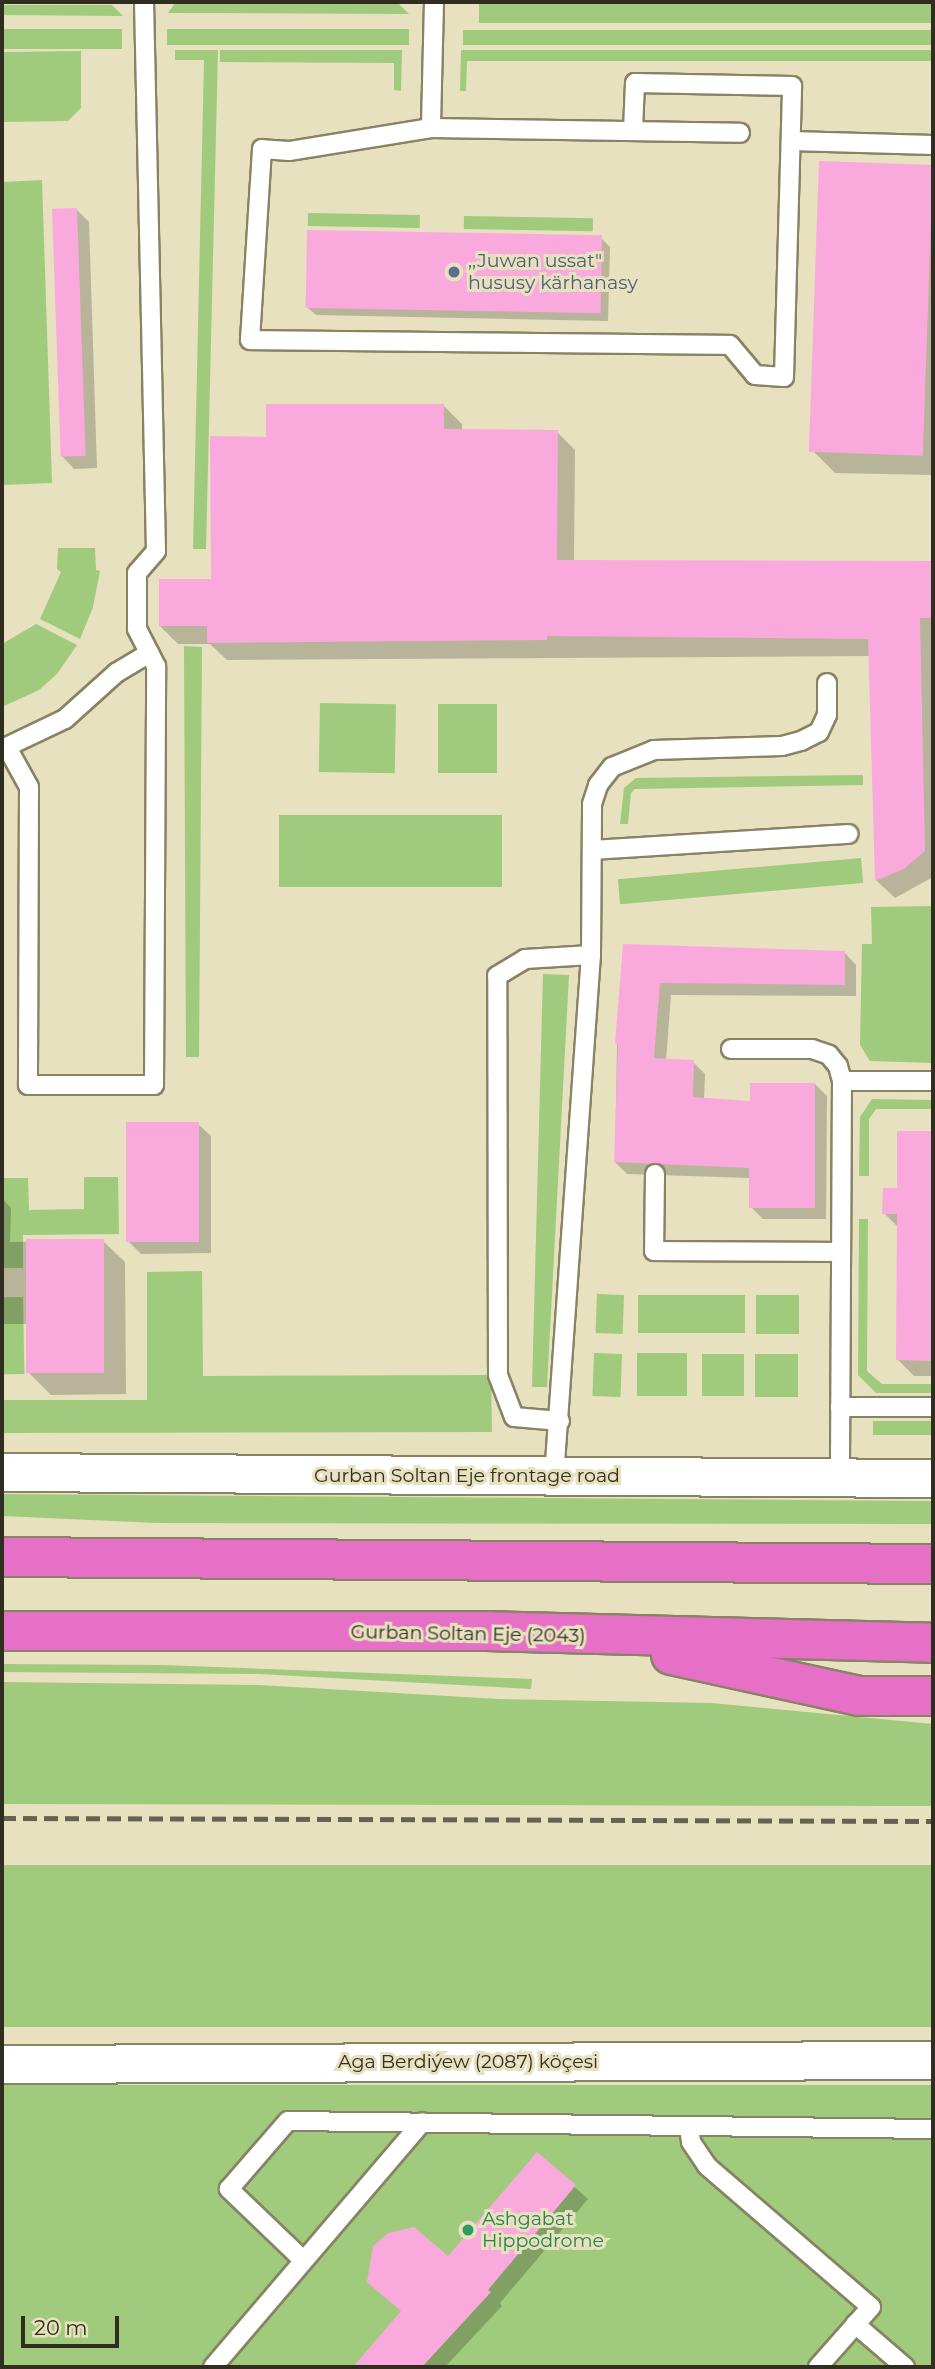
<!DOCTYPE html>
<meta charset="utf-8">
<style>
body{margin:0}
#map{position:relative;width:935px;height:2369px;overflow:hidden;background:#e7e1c0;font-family:Montserrat,sans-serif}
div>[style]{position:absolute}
.green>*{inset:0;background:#a0ca7c;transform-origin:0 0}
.shadow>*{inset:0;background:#0003}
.building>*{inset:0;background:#faa9dd;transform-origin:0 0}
.roads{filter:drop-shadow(2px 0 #888364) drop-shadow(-2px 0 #888364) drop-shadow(0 2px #888364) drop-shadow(0 -2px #888364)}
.lane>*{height:18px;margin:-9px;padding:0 9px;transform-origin:9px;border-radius:9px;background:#fff}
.street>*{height:37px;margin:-18.5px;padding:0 18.5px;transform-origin:18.5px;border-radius:18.5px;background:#fff}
.highway>*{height:38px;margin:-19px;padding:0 19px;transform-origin:19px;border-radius:19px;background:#e770c7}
.rail>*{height:5px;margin-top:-2.5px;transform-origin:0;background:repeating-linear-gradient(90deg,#65624f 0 14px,transparent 0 21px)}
.dots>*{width:19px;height:19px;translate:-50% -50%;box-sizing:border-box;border:4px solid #e7e1c0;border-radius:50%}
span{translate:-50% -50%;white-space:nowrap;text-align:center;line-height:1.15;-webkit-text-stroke:6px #e7e1c0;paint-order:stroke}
.service-label{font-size:19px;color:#4e5e75}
.left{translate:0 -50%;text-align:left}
.street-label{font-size:19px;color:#312e21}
.leisure-label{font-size:19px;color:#27864d}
.frame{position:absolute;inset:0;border:4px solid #312e21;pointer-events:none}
.scale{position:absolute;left:21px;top:2316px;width:98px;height:32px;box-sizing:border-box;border:4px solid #312e21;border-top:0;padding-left:9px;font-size:21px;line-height:24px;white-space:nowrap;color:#312e21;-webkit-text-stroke:5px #e7e1c0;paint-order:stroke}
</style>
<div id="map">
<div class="green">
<div style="clip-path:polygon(175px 3px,398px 3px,409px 14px,168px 13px)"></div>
<div style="left:479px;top:3px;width:454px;height:20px"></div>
<div style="clip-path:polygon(2px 5px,112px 5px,123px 16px,2px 15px)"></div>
<div style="left:2px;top:29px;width:120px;height:20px"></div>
<div style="left:167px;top:29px;width:242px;height:16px"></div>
<div style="left:463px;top:30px;width:470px;height:15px"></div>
<div style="clip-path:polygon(175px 50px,218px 50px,206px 549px,193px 549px,204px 60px,175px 60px)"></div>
<div style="clip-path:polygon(220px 50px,402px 50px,401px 91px,394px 90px,394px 63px,220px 62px)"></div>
<div style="clip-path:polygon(461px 50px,933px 50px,933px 61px,467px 61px,466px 91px,460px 91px)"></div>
<div style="clip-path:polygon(81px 51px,81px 108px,68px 121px,2px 122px,2px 52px)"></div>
<div style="clip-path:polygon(42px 180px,52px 483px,2px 485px,2px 182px)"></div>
<div style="left:308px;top:213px;width:112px;height:13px;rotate:1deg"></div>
<div style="left:464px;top:216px;width:129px;height:13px;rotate:1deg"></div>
<div style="clip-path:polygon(58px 548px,95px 548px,96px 570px,100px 571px,93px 607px,80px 639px,40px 619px,61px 572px,57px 569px)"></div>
<div style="clip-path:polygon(36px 624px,77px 645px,57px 674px,39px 690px,2px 707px,2px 644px)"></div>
<div style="clip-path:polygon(184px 646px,202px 647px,199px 1057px,186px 1057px)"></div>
<div style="left:320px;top:703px;width:76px;height:69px;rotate:1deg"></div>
<div style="left:438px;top:704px;width:59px;height:69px"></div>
<div style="clip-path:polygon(863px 775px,863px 785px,635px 789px,631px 793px,628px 824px,620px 824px,624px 788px,636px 778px)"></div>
<div style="left:279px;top:815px;width:223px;height:72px"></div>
<div style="left:861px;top:858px;width:25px;height:244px;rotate:85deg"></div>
<div style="clip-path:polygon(933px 906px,933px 1063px,870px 1061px,860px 1045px,862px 944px,872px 944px,871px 907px)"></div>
<div style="clip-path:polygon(543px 974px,569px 975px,547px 1387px,532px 1387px)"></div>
<div style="clip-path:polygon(872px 1099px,933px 1100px,933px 1109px,876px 1109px,869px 1119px,869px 1176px,859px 1176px,860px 1117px)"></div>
<div style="clip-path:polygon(84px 1177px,118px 1177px,119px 1234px,23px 1235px,23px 1268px,2px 1268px,2px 1178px,28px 1178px,29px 1210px,84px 1209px)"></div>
<div style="clip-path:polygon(859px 1219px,868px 1219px,867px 1371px,882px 1384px,933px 1384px,933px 1393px,876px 1393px,858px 1375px)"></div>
<div style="clip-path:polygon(202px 1271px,203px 1376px,491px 1375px,492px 1432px,2px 1433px,2px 1400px,147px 1400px,147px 1272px)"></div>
<div style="left:597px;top:1294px;width:27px;height:39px;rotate:2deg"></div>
<div style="left:638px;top:1295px;width:107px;height:38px"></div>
<div style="left:756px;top:1295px;width:43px;height:39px"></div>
<div style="left:23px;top:1297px;width:77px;height:21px;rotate:89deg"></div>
<div style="left:594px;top:1353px;width:28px;height:43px;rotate:2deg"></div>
<div style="left:637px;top:1353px;width:50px;height:43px"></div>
<div style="left:702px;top:1354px;width:42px;height:42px"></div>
<div style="left:755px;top:1354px;width:43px;height:43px"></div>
<div style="left:873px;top:1421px;width:60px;height:14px"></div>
<div style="clip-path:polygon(2px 1494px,933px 1501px,933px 1524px,157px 1523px,2px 1516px)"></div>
<div style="clip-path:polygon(2px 1664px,162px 1665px,532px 1679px,531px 1689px,259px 1674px,2px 1672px)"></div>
<div style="clip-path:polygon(2px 1682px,259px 1685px,499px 1699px,712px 1703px,933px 1724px,933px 1806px,2px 1804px)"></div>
<div style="left:2px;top:1865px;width:931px;height:162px"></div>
<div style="left:2px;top:2085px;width:931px;height:282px"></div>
</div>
<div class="shadow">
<div style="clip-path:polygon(821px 163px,933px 166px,933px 475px,835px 473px,813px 451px)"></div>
<div style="clip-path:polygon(76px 209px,89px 222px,97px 468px,74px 469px,62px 456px)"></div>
<div style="clip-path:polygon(601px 238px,610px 247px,608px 321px,316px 315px,307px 307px)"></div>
<div style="clip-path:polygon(444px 406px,462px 424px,462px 431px,557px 432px,575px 450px,574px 562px,933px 563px,933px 877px,895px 898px,877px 881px,870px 656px,227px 660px,210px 644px,178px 644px,160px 626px,213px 581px,268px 439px)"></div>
<div style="clip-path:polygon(624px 946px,845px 953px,856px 965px,856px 996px,671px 995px,666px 1061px,693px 1062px,705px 1074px,704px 1100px,752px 1103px,815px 1084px,827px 1096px,826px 1219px,763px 1219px,751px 1207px,751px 1178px,627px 1174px,615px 1162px,617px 1043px)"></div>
<div style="clip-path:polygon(198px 1124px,211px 1136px,211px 1253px,141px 1254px,128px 1241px)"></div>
<div style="clip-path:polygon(899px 1133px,933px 1133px,933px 1376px,914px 1376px,898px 1360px,899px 1228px,884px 1213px,899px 1190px)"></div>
<div style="clip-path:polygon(2px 1198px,11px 1208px,10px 1242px,103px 1241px,125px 1262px,126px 1394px,51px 1395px,29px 1373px,29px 1324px,2px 1324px)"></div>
<div style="clip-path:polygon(537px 2154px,588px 2199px,500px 2303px,502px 2306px,445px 2367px,356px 2367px)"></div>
</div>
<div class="building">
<div style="left:819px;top:161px;width:114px;height:291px;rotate:2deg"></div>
<div style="left:77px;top:208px;width:248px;height:25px;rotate:88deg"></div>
<div style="left:307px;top:230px;width:295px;height:78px;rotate:1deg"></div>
<div style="clip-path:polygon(266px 404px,444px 404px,444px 429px,558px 430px,557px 560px,933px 561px,933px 618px,920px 618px,925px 851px,904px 869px,875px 881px,868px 639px,547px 636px,547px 640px,207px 643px,207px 626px,159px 626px,159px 579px,211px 579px,210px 436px,266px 437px)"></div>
<div style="clip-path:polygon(623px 944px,845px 951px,845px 985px,660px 983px,654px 1058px,694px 1060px,693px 1097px,750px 1101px,750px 1083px,815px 1083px,815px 1208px,749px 1208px,749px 1168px,614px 1162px,618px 1044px,615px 1043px)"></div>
<div style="left:126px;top:1122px;width:73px;height:120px"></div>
<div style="clip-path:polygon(897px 1131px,933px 1131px,933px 1361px,896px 1360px,897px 1214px,882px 1214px,883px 1188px,897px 1188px)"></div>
<div style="left:104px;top:1239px;width:134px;height:78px;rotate:90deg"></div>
<div style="clip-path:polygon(537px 2152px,576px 2185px,488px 2290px,491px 2292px,422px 2367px,353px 2367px,401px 2311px,367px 2282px,373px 2246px,388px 2233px,414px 2227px,448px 2256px)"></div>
</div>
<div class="roads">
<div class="lane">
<div style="left:434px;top:2px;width:126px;rotate:91.4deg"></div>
<div style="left:431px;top:128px;width:309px;rotate:0.9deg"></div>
<div style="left:431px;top:128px;width:144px;rotate:170.8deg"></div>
<div style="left:289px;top:151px;width:27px;rotate:-176deg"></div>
<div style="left:262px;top:149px;width:191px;rotate:93.6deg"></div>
<div style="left:250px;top:340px;width:480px;rotate:0.6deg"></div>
<div style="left:730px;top:345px;width:39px;rotate:50deg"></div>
<div style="left:755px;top:375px;width:29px;rotate:4deg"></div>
<div style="left:784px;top:377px;width:291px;rotate:-88.4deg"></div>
<div style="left:792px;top:86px;width:157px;rotate:-178.9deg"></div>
<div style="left:635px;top:83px;width:48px;rotate:92.4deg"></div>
<div style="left:791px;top:141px;width:142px;rotate:1.6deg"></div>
<div style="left:2px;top:749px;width:70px;rotate:-25.5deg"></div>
<div style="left:65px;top:719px;width:69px;rotate:-42deg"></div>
<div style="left:116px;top:673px;width:39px;rotate:-31deg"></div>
<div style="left:8px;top:749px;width:43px;rotate:61.1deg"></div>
<div style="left:29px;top:787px;width:298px;rotate:90.2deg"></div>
<div style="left:28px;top:1085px;width:126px"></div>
<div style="left:154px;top:1085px;width:419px;rotate:-89.7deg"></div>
<div style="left:156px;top:666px;width:42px;rotate:-117.2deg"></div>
<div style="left:137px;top:629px;width:56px;rotate:-90deg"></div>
<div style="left:137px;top:573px;width:29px;rotate:-49deg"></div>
<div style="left:156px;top:551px;width:549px;rotate:-91.25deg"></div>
<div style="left:593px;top:850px;width:256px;rotate:-3.6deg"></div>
<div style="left:731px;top:1049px;width:81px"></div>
<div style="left:812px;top:1049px;width:18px;rotate:19deg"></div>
<div style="left:829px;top:1055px;width:14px;rotate:51deg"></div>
<div style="left:838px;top:1066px;width:16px;rotate:75deg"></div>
<div style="left:842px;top:1081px;width:397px;rotate:90.3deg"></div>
<div style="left:842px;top:1081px;width:91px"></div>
<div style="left:655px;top:1174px;width:77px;rotate:90.7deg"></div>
<div style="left:654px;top:1251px;width:187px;rotate:0.3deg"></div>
<div style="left:840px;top:1407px;width:93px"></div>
<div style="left:560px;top:1421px;width:46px;rotate:-175deg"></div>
<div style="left:514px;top:1417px;width:45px;rotate:-110.9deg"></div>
<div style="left:498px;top:1375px;width:399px;rotate:-90.1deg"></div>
<div style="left:497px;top:976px;width:33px;rotate:-31deg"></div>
<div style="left:525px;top:959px;width:66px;rotate:-3.5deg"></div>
<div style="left:554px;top:1477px;width:523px;rotate:-85.95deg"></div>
<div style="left:591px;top:955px;width:151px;rotate:-89.6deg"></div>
<div style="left:592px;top:804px;width:20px;rotate:-72deg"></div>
<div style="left:598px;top:785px;width:23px;rotate:-52deg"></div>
<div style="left:612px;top:767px;width:45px;rotate:-22deg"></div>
<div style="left:654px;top:750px;width:128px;rotate:-1.8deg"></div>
<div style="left:782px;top:746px;width:20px;rotate:-15deg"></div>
<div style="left:801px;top:741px;width:20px;rotate:-27deg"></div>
<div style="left:819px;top:732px;width:19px;rotate:-65deg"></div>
<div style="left:827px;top:715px;width:32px;rotate:-90deg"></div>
<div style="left:689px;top:2126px;width:16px;rotate:83deg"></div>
<div style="left:691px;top:2142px;width:29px;rotate:56deg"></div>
<div style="left:707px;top:2166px;width:216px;rotate:40.7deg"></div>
<div style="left:871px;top:2307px;width:80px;rotate:131.5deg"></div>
<div style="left:303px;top:2260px;width:103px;rotate:-136.2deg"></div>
<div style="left:229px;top:2189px;width:90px;rotate:-49.1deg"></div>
<div style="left:288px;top:2121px;width:645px;rotate:0.71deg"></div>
<div style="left:855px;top:2324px;width:66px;rotate:40.7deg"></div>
<div style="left:213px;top:2367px;width:322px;rotate:-49.5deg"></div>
</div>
<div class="street">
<div style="left:2px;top:1472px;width:931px;rotate:0.37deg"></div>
<div style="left:2px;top:2064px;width:931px;rotate:-0.25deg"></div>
</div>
<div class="highway">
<div style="left:2px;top:1557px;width:931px;rotate:0.43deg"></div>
<div style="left:2px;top:1631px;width:485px"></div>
<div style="left:487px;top:1631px;width:446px;rotate:1.5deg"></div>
<div style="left:671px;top:1655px;width:192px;rotate:12.3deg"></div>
<div style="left:859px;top:1696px;width:74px"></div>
</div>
</div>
<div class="rail">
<div style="left:2px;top:1818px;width:931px;rotate:0.18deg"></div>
</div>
<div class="dots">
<div style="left:454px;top:272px;background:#5c6f8a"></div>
<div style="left:468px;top:2230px;background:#2e9e5b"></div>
</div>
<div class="service-label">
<span class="left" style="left:468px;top:272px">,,Juwan ussat"<br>hususy kärhanasy</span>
</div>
<div class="street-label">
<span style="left:467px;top:1476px">Gurban Soltan Eje frontage road</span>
<span style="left:468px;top:1634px;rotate:1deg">Gurban Soltan Eje (2043)</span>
<span style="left:468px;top:2062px">Aga Berdiýew (2087) köçesi</span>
</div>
<div class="leisure-label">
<span class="left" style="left:482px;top:2230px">Ashgabat<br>Hippodrome</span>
</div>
<div class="frame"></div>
<div class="scale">20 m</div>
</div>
